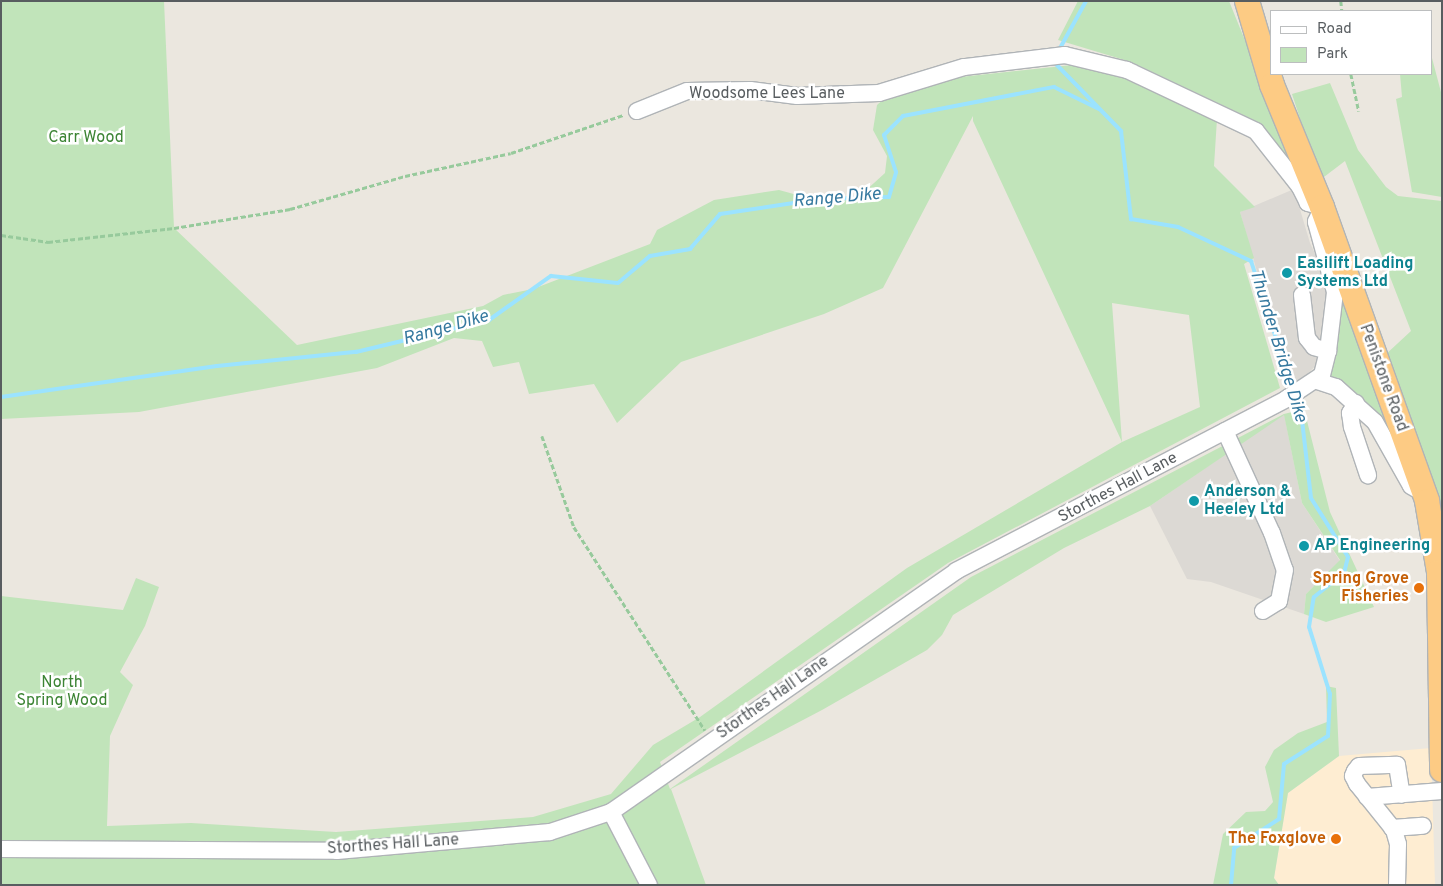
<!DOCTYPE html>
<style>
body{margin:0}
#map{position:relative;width:1443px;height:886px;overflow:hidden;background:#ebe7df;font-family:Overpass,sans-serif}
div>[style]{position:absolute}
.commercial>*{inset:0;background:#feedd2}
.industrial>*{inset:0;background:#dcd9d4}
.green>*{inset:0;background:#c1e4ba}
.stream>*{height:4px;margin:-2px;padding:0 2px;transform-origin:2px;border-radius:2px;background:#9be3ff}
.path>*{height:2.5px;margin-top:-1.25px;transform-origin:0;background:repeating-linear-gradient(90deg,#97ca9c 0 5px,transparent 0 7.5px)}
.roads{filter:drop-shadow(1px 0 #b0b4b7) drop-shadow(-1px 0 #b0b4b7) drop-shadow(0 1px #b0b4b7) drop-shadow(0 -1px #b0b4b7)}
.minor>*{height:16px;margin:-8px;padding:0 8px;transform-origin:8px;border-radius:8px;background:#fff}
.highway>*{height:24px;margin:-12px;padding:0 12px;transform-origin:12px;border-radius:12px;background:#fdcb84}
.dots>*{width:14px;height:14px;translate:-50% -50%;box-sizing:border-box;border:2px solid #fff;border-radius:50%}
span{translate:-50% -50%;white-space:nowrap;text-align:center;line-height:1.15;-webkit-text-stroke:5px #fff;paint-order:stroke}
.street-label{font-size:16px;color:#585d60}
.park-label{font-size:16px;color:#3c8434}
.culture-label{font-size:16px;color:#0d838f;font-weight:700}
.left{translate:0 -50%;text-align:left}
.food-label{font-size:16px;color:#c56008;font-weight:700}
.right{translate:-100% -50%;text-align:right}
.water-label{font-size:18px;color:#36799f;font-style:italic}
.frame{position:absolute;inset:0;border:2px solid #585d60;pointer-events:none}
.legend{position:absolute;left:1270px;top:10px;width:162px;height:65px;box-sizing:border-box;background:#fff;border:1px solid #bcbebf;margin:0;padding:6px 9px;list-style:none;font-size:15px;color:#585d60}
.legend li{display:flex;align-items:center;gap:10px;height:25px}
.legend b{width:25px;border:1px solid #bcbebf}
</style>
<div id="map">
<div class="commercial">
<div style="clip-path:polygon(1431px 748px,1435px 885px,1279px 885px,1274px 878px,1288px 793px,1339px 756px)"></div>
</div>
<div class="industrial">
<div style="clip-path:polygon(1294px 189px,1310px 243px,1329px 283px,1321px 360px,1291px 391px,1240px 212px)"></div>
<div style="clip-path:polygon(1284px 414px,1302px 503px,1340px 561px,1306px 594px,1304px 614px,1211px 582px,1187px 579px,1150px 506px)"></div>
</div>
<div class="green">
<div style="clip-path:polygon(evenodd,1px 1px,164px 1px,174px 228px,297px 345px,483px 306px,503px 295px,533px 289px,650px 244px,657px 230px,714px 200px,779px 190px,834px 205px,863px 193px,885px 173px,887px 156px,873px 130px,877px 105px,890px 93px,951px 78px,1072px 65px,1122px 77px,1217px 119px,1214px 166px,1255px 207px,1240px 212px,1254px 258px,1244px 264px,1280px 388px,948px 563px,660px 762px,670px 789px,971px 577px,1284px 414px,1304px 409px,1330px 512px,1374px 607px,1326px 622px,1304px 614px,1306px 594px,1340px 560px,1302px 503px,1284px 415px,1150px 506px,1064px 548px,953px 615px,942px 635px,927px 650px,822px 710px,671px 789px,706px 885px,1px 885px,1px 596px,123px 610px,136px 578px,159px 587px,145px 626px,120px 672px,133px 685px,110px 736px,107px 826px,191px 823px,336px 832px,533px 817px,611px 794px,653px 745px,700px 717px,907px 568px,1122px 442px,973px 121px,973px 116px,883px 288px,824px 314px,681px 362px,617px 423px,594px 384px,529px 394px,519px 362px,493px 367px,482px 341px,454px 338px,377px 368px,139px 412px,1px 419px,1px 1px,1112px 303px,1189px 315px,1200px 407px,1122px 442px,1112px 303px)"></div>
<div style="clip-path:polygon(1078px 1px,1229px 1px,1298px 171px,1260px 123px,1131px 62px,1058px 40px)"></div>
<div style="clip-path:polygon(1432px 58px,1442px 96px,1442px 197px,1412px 192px,1396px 99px,1402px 97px,1400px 74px,1432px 74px)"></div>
<div style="clip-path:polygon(1330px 83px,1358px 150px,1386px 187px,1398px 196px,1442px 201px,1442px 514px,1437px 512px,1384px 356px,1411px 331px,1345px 161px,1320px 180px,1292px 94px)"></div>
<div style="clip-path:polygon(1342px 290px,1403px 456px,1352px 391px,1330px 375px)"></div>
<div style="clip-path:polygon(1326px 686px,1336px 688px,1339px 756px,1288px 793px,1274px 878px,1279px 885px,1213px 885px,1223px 834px,1246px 812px,1265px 811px,1273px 802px,1265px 767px,1274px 750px,1298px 733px,1327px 722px)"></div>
</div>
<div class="stream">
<div style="left:1059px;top:50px;width:56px;rotate:-61.1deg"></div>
<div style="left:1053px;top:61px;width:98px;rotate:45.8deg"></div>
<div style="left:1121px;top:131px;width:89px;rotate:83.5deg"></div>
<div style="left:1131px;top:219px;width:48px;rotate:9.7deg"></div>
<div style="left:1178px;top:227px;width:81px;rotate:25deg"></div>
<div style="left:1251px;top:261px;width:136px;rotate:72deg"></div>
<div style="left:1px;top:397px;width:218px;rotate:-8.2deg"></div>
<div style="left:217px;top:366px;width:140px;rotate:-5.8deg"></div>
<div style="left:356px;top:352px;width:137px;rotate:-13.5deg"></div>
<div style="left:489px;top:320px;width:76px;rotate:-35.4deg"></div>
<div style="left:551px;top:276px;width:67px;rotate:6deg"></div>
<div style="left:618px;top:283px;width:42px;rotate:-40.2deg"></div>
<div style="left:650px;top:256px;width:41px;rotate:-9.9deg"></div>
<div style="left:690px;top:249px;width:46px;rotate:-49.4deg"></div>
<div style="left:720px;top:214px;width:101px;rotate:-8.5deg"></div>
<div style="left:820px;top:199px;width:69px;rotate:-1.7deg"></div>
<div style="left:889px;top:197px;width:26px;rotate:-74deg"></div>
<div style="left:896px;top:172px;width:39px;rotate:-108deg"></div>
<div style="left:884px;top:135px;width:27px;rotate:-45deg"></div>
<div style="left:903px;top:116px;width:154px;rotate:-10.9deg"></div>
<div style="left:1054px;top:87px;width:50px;rotate:26.1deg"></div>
<div style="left:1231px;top:885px;width:37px;rotate:-85deg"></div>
<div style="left:1234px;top:848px;width:54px;rotate:-32.8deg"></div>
<div style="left:1279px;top:819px;width:55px;rotate:-84.8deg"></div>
<div style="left:1284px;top:764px;width:52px;rotate:-32.5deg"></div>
<div style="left:1328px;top:736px;width:42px;rotate:-87.3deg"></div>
<div style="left:1330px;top:694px;width:70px;rotate:-107.4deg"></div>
<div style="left:1309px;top:627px;width:30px;rotate:-81deg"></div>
<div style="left:1314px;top:597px;width:38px;rotate:-39deg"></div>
<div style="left:1344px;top:573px;width:16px;rotate:-76deg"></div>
<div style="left:1348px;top:557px;width:70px;rotate:-122.1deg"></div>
<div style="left:1311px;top:498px;width:87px;rotate:-96.6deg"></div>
<div style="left:1301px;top:412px;width:16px;rotate:-112deg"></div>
</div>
<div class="path">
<div style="left:1341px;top:1px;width:10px;rotate:84deg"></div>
<div style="left:1351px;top:74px;width:38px;rotate:78deg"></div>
<div style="left:1px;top:235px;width:48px;rotate:8.5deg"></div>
<div style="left:48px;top:242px;width:127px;rotate:-6.3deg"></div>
<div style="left:174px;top:228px;width:118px;rotate:-9.3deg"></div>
<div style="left:290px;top:209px;width:120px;rotate:-16deg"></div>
<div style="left:405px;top:176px;width:108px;rotate:-12.2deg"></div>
<div style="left:511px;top:153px;width:118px;rotate:-18.7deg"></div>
<div style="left:542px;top:436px;width:96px;rotate:70.6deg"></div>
<div style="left:574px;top:527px;width:242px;rotate:57.2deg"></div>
</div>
<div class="roads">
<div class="minor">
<div style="left:1302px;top:295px;width:43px;rotate:83.4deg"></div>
<div style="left:1307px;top:338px;width:11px;rotate:52deg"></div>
<div style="left:1314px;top:347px;width:15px;rotate:16deg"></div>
<div style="left:1317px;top:381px;width:20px;rotate:18deg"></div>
<div style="left:1336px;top:387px;width:52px;rotate:41.9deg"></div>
<div style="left:1375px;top:422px;width:73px;rotate:60.6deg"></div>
<div style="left:1411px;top:486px;width:8px;rotate:30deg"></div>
<div style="left:1356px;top:403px;width:12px;rotate:121deg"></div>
<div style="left:1350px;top:413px;width:14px;rotate:82deg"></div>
<div style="left:1352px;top:427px;width:51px;rotate:71.6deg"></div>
<div style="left:1225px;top:431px;width:112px;rotate:65.3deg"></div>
<div style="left:1272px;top:533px;width:39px;rotate:71deg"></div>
<div style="left:1285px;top:570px;width:32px;rotate:101deg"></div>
<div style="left:1279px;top:601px;width:19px;rotate:148deg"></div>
<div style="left:1367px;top:797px;width:75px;rotate:-4.6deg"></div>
<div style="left:611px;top:812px;width:82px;rotate:62.5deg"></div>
<div style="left:1392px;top:828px;width:31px;rotate:-4deg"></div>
<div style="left:1px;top:849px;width:336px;rotate:0.3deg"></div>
<div style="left:337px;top:851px;width:214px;rotate:-5.1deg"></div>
<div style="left:550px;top:832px;width:64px;rotate:-18.2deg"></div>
<div style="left:611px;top:812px;width:421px;rotate:-34.9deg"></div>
<div style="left:956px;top:571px;width:372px;rotate:-27.5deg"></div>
<div style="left:1286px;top:399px;width:43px;rotate:-33.7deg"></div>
<div style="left:1322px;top:375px;width:25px;rotate:-76deg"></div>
<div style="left:1328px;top:351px;width:59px;rotate:-83.2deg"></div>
<div style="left:1335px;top:292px;width:73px;rotate:-105.2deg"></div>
<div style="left:1316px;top:222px;width:16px;rotate:-68deg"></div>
<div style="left:1322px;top:207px;width:15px;rotate:-164deg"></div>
<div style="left:1308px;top:203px;width:18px;rotate:-117deg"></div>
<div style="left:1300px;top:187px;width:71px;rotate:-128.2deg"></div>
<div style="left:1256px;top:131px;width:143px;rotate:-154.7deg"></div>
<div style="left:1127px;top:70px;width:64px;rotate:-166.4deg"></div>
<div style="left:1065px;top:55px;width:102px;rotate:173.2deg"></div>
<div style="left:964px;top:67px;width:89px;rotate:163deg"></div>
<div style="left:879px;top:93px;width:82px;rotate:177.9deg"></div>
<div style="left:797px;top:96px;width:47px;rotate:-172.7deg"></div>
<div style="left:750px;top:90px;width:63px;rotate:179.1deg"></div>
<div style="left:687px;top:91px;width:54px;rotate:158.2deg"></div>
<div style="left:1397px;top:885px;width:41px;rotate:-88.6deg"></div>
<div style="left:1398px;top:844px;width:15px;rotate:-106deg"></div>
<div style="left:1394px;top:830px;width:59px;rotate:-128.8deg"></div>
<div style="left:1357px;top:784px;width:9px;rotate:-117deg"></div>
<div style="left:1353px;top:776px;width:5px;rotate:-68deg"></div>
<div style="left:1355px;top:771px;width:6px;rotate:-51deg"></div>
<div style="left:1359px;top:766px;width:38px;rotate:-2deg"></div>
<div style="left:1397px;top:765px;width:30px;rotate:81deg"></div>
</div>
<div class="highway">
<div style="left:1247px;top:1px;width:88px;rotate:73.4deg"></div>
<div style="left:1272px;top:85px;width:132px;rotate:67.7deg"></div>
<div style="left:1322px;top:207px;width:312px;rotate:70.3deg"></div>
<div style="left:1427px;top:501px;width:72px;rotate:80.4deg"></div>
<div style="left:1439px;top:572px;width:198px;rotate:89.1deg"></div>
</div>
</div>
<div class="dots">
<div style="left:1287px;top:273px;background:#0f9aa8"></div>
<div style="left:1194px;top:501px;background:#0f9aa8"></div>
<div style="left:1304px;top:546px;background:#0f9aa8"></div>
<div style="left:1419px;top:588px;background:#e8710a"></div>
<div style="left:1336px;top:839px;background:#e8710a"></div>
</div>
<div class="street-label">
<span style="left:767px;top:94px">Woodsome Lees Lane</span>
<span style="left:1383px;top:378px;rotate:70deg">Penistone Road</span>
<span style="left:1118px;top:488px;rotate:-28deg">Storthes Hall Lane</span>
<span style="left:773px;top:698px;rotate:-35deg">Storthes Hall Lane</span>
<span style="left:393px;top:845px;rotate:-4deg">Storthes Hall Lane</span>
</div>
<div class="park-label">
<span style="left:86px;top:138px">Carr Wood</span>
<span style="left:62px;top:692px">North<br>Spring Wood</span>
</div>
<div class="culture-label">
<span class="left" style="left:1297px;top:273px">Easilift Loading<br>Systems Ltd</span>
<span class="left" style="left:1204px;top:501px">Anderson &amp;<br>Heeley Ltd</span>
<span class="left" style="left:1314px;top:546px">AP Engineering</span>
</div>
<div class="food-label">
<span class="right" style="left:1409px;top:588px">Spring Grove<br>Fisheries</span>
<span class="right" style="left:1326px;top:839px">The Foxglove</span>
</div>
<div class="water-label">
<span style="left:837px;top:199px;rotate:-5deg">Range Dike</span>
<span style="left:446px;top:329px;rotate:-16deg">Range Dike</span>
<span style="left:1277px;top:346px;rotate:73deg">Thunder Bridge Dike</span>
</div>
<div class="frame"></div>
<ul class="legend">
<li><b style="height:6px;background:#fff"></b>Road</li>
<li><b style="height:14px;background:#c1e4ba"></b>Park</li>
</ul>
</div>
